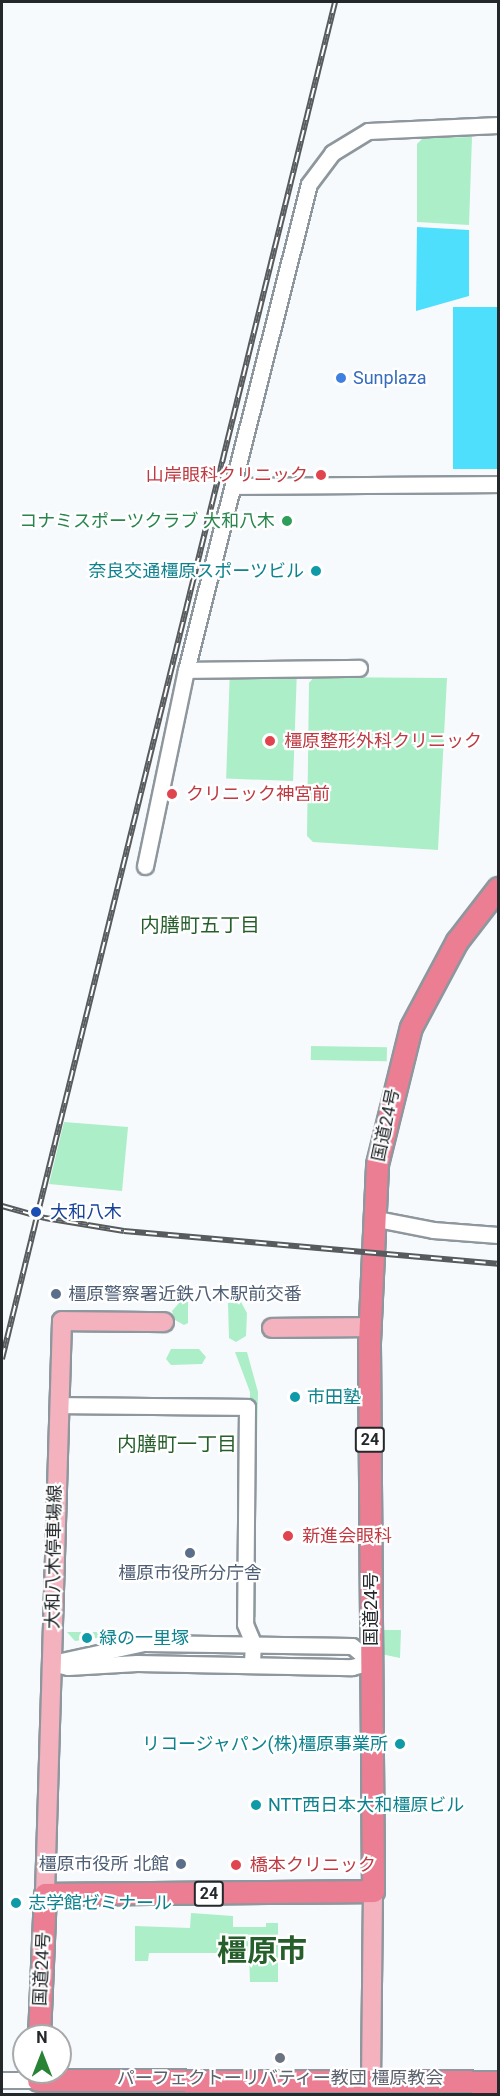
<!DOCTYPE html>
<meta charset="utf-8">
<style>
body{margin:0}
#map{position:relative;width:500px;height:2096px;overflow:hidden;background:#f7fafd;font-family:Roboto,"Noto Sans JP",sans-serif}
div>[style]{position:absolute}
.green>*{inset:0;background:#aceec7;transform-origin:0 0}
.water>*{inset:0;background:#4edffc;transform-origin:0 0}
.roads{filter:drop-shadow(2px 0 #8e979d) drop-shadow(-2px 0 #8e979d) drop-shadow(0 2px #8e979d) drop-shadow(0 -2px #8e979d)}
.minor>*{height:15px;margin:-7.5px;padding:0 7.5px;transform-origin:7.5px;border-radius:7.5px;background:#fff}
.major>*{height:18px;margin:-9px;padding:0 9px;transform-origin:9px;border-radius:9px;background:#f4b2bf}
.highway>*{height:21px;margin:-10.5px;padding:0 10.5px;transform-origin:10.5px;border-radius:10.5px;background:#ec7e94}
.rail>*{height:6px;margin-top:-3px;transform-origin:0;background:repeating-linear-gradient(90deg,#fff 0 11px,#575b5e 0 22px);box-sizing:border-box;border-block:2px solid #575b5e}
.dots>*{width:16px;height:16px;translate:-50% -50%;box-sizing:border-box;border:3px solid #fff;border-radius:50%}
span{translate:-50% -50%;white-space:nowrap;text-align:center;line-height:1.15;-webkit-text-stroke:4.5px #fff;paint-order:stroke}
.shield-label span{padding:2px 4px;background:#fff;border:2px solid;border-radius:4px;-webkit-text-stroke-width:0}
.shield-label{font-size:16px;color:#24282b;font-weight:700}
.shop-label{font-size:18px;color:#366cbe}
.left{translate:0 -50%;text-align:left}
.health-label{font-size:18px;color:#be3a42}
.right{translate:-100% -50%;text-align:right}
.leisure-label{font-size:18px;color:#27864d}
.culture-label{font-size:18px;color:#0d838f}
.street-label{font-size:18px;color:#24282b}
.transit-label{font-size:18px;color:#164399}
.service-label{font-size:18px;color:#4e5e75}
.worship-label{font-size:18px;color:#5b616d}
.neighbourhood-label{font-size:20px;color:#265f2c}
.town-label{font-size:30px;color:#265f2c;font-weight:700}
.frame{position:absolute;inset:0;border:3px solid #24282b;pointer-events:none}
.north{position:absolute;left:12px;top:2024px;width:60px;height:60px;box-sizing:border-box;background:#fff;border:2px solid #a7a9aa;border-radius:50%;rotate:0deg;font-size:16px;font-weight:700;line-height:24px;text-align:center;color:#24282b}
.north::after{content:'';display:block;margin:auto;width:21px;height:27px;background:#288334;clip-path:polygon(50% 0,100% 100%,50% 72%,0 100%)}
</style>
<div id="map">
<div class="green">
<div style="clip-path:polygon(472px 137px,469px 225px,417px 222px,417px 144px,423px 138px)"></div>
<div style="left:297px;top:669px;width:112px;height:67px;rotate:92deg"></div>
<div style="clip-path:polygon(314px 677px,447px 678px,438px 850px,313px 842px,307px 836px,309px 683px)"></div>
<div style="left:311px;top:1046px;width:76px;height:14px;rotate:1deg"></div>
<div style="clip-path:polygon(64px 1122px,128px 1127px,122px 1191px,49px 1184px)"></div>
<div style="clip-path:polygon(180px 1302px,188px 1302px,188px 1323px,184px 1325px,175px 1320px,172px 1311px)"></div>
<div style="clip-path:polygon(241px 1302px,247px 1313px,246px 1336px,236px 1342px,229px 1338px,228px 1303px)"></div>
<div style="clip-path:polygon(171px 1349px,199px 1349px,206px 1357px,202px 1364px,171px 1365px,166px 1359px)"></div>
<div style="clip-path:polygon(235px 1352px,247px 1352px,258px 1392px,257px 1439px,250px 1439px,250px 1392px)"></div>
<div style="clip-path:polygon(250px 1470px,256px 1470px,256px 1617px,249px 1617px)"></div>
<div style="clip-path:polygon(381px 1630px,401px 1630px,400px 1658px,381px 1654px)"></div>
<div style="clip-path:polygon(67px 1632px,99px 1632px,129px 1633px,75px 1641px)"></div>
<div style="clip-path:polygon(191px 1913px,233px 1916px,233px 1927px,266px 1927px,266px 1923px,278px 1923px,278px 1982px,250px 1982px,249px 1953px,149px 1953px,148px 1961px,135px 1961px,135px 1926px,190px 1928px)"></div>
</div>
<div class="water">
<div style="clip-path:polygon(417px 227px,469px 230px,469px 296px,416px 311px)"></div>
<div style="left:498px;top:307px;width:162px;height:45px;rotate:90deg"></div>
</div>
<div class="roads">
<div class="minor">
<div style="left:235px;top:486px;width:263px;rotate:-0.4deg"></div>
<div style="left:186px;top:670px;width:173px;rotate:-0.7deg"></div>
<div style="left:145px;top:866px;width:200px;rotate:-78.2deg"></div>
<div style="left:186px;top:670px;width:501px;rotate:-75.8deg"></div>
<div style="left:309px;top:184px;width:39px;rotate:-53deg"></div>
<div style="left:332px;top:153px;width:42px;rotate:-31.4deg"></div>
<div style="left:368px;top:131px;width:130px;rotate:-2.6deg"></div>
<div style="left:372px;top:1218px;width:62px;rotate:11.1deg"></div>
<div style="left:433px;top:1230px;width:65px;rotate:4.4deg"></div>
<div style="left:58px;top:1405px;width:189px;rotate:0.6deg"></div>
<div style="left:247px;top:1407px;width:217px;rotate:90.5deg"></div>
<div style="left:245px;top:1624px;width:21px;rotate:67deg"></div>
<div style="left:253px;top:1643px;width:21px;rotate:93deg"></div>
<div style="left:52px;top:1663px;width:94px;rotate:-12.3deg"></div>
<div style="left:144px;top:1643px;width:208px;rotate:0.8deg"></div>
<div style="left:352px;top:1646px;width:25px;rotate:40deg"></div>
<div style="left:52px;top:1663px;width:16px;rotate:14deg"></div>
<div style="left:68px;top:1667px;width:69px;rotate:-3.3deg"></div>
<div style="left:137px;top:1663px;width:215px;rotate:1.1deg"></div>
<div style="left:352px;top:1667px;width:20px;rotate:-15deg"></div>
<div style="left:2px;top:2080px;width:36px"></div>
</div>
<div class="major">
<div style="left:272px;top:1328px;width:97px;rotate:-0.6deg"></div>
<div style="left:45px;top:1894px;width:573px;rotate:-88.3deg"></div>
<div style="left:62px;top:1321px;width:102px;rotate:0.6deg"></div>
<div style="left:371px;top:2082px;width:191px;rotate:-89.4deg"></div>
</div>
<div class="highway">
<div style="left:39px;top:2036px;width:142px;rotate:-87.6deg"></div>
<div style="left:45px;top:1894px;width:328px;rotate:-0.5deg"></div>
<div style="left:373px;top:1891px;width:549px;rotate:-90.42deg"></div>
<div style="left:369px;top:1342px;width:178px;rotate:-87.4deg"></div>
<div style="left:377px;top:1164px;width:141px;rotate:-76.1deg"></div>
<div style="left:411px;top:1027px;width:98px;rotate:-61.9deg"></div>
<div style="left:457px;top:941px;width:67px;rotate:-52.3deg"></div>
<div style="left:38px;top:2080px;width:460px;rotate:0.2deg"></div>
</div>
</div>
<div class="rail">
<div style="left:2px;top:1206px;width:45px;rotate:15.6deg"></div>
<div style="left:45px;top:1218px;width:80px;rotate:9.3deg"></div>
<div style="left:124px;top:1231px;width:375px;rotate:5deg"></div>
<div style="left:2px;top:1359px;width:1397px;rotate:-76.21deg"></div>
</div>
<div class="dots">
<div style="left:341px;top:378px;background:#3f7fe0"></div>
<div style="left:321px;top:475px;background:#e0444e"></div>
<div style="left:287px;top:521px;background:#2e9e5b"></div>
<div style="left:316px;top:571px;background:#0f9aa8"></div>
<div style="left:270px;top:741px;background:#e0444e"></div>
<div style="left:172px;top:794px;background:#e0444e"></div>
<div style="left:36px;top:1212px;background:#1a4fb4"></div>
<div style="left:56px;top:1294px;background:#5c6f8a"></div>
<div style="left:295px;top:1397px;background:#0f9aa8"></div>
<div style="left:288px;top:1536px;background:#e0444e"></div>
<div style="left:190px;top:1553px;background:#5c6f8a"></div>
<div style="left:87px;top:1638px;background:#0f9aa8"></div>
<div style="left:400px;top:1744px;background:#0f9aa8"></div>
<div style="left:256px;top:1805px;background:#0f9aa8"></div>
<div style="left:181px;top:1864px;background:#5c6f8a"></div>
<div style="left:236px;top:1865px;background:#e0444e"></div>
<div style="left:16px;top:1903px;background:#0f9aa8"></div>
<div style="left:280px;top:2058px;background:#6b7280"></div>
</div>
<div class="shield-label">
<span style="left:370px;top:1440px">24</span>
<span style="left:209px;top:1894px">24</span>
</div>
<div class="shop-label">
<span class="left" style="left:353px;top:378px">Sunplaza</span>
</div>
<div class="health-label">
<span class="right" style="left:308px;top:475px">山岸眼科クリニック</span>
<span class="left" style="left:284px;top:741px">橿原整形外科クリニック</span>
<span class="left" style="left:186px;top:794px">クリニック神宮前</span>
<span class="left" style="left:302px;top:1536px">新進会眼科</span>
<span class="left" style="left:250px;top:1865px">橋本クリニック</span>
</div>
<div class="leisure-label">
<span class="right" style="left:275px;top:521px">コナミスポーツクラブ 大和八木</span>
</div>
<div class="culture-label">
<span class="right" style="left:304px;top:571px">奈良交通橿原スポーツビル</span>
<span class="left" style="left:307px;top:1397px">市田塾</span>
<span class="left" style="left:99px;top:1638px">緑の一里塚</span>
<span class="right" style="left:388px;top:1744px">リコージャパン(株)橿原事業所</span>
<span class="left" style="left:268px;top:1805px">NTT西日本大和橿原ビル</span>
<span class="left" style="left:28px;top:1903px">志学館ゼミナール</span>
</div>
<div class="street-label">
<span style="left:386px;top:1125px;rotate:-78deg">国道24号</span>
<span style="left:54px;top:1557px;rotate:-89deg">大和八木停車場線</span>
<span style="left:371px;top:1609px;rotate:-90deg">国道24号</span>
<span style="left:42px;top:1969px;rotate:-87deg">国道24号</span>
</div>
<div class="transit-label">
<span class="left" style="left:50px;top:1212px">大和八木</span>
</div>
<div class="service-label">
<span class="left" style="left:68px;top:1294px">橿原警察署近鉄八木駅前交番</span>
<span style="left:190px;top:1573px">橿原市役所分庁舎</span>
<span class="right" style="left:169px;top:1864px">橿原市役所 北館</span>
</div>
<div class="worship-label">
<span style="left:280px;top:2078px">パーフェクトーリバティー教団 橿原教会</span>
</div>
<div class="neighbourhood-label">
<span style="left:200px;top:925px">内膳町五丁目</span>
<span style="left:177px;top:1444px">内膳町一丁目</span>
</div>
<div class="town-label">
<span style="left:262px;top:1951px">橿原市</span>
</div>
<div class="frame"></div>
<div class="north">N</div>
</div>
